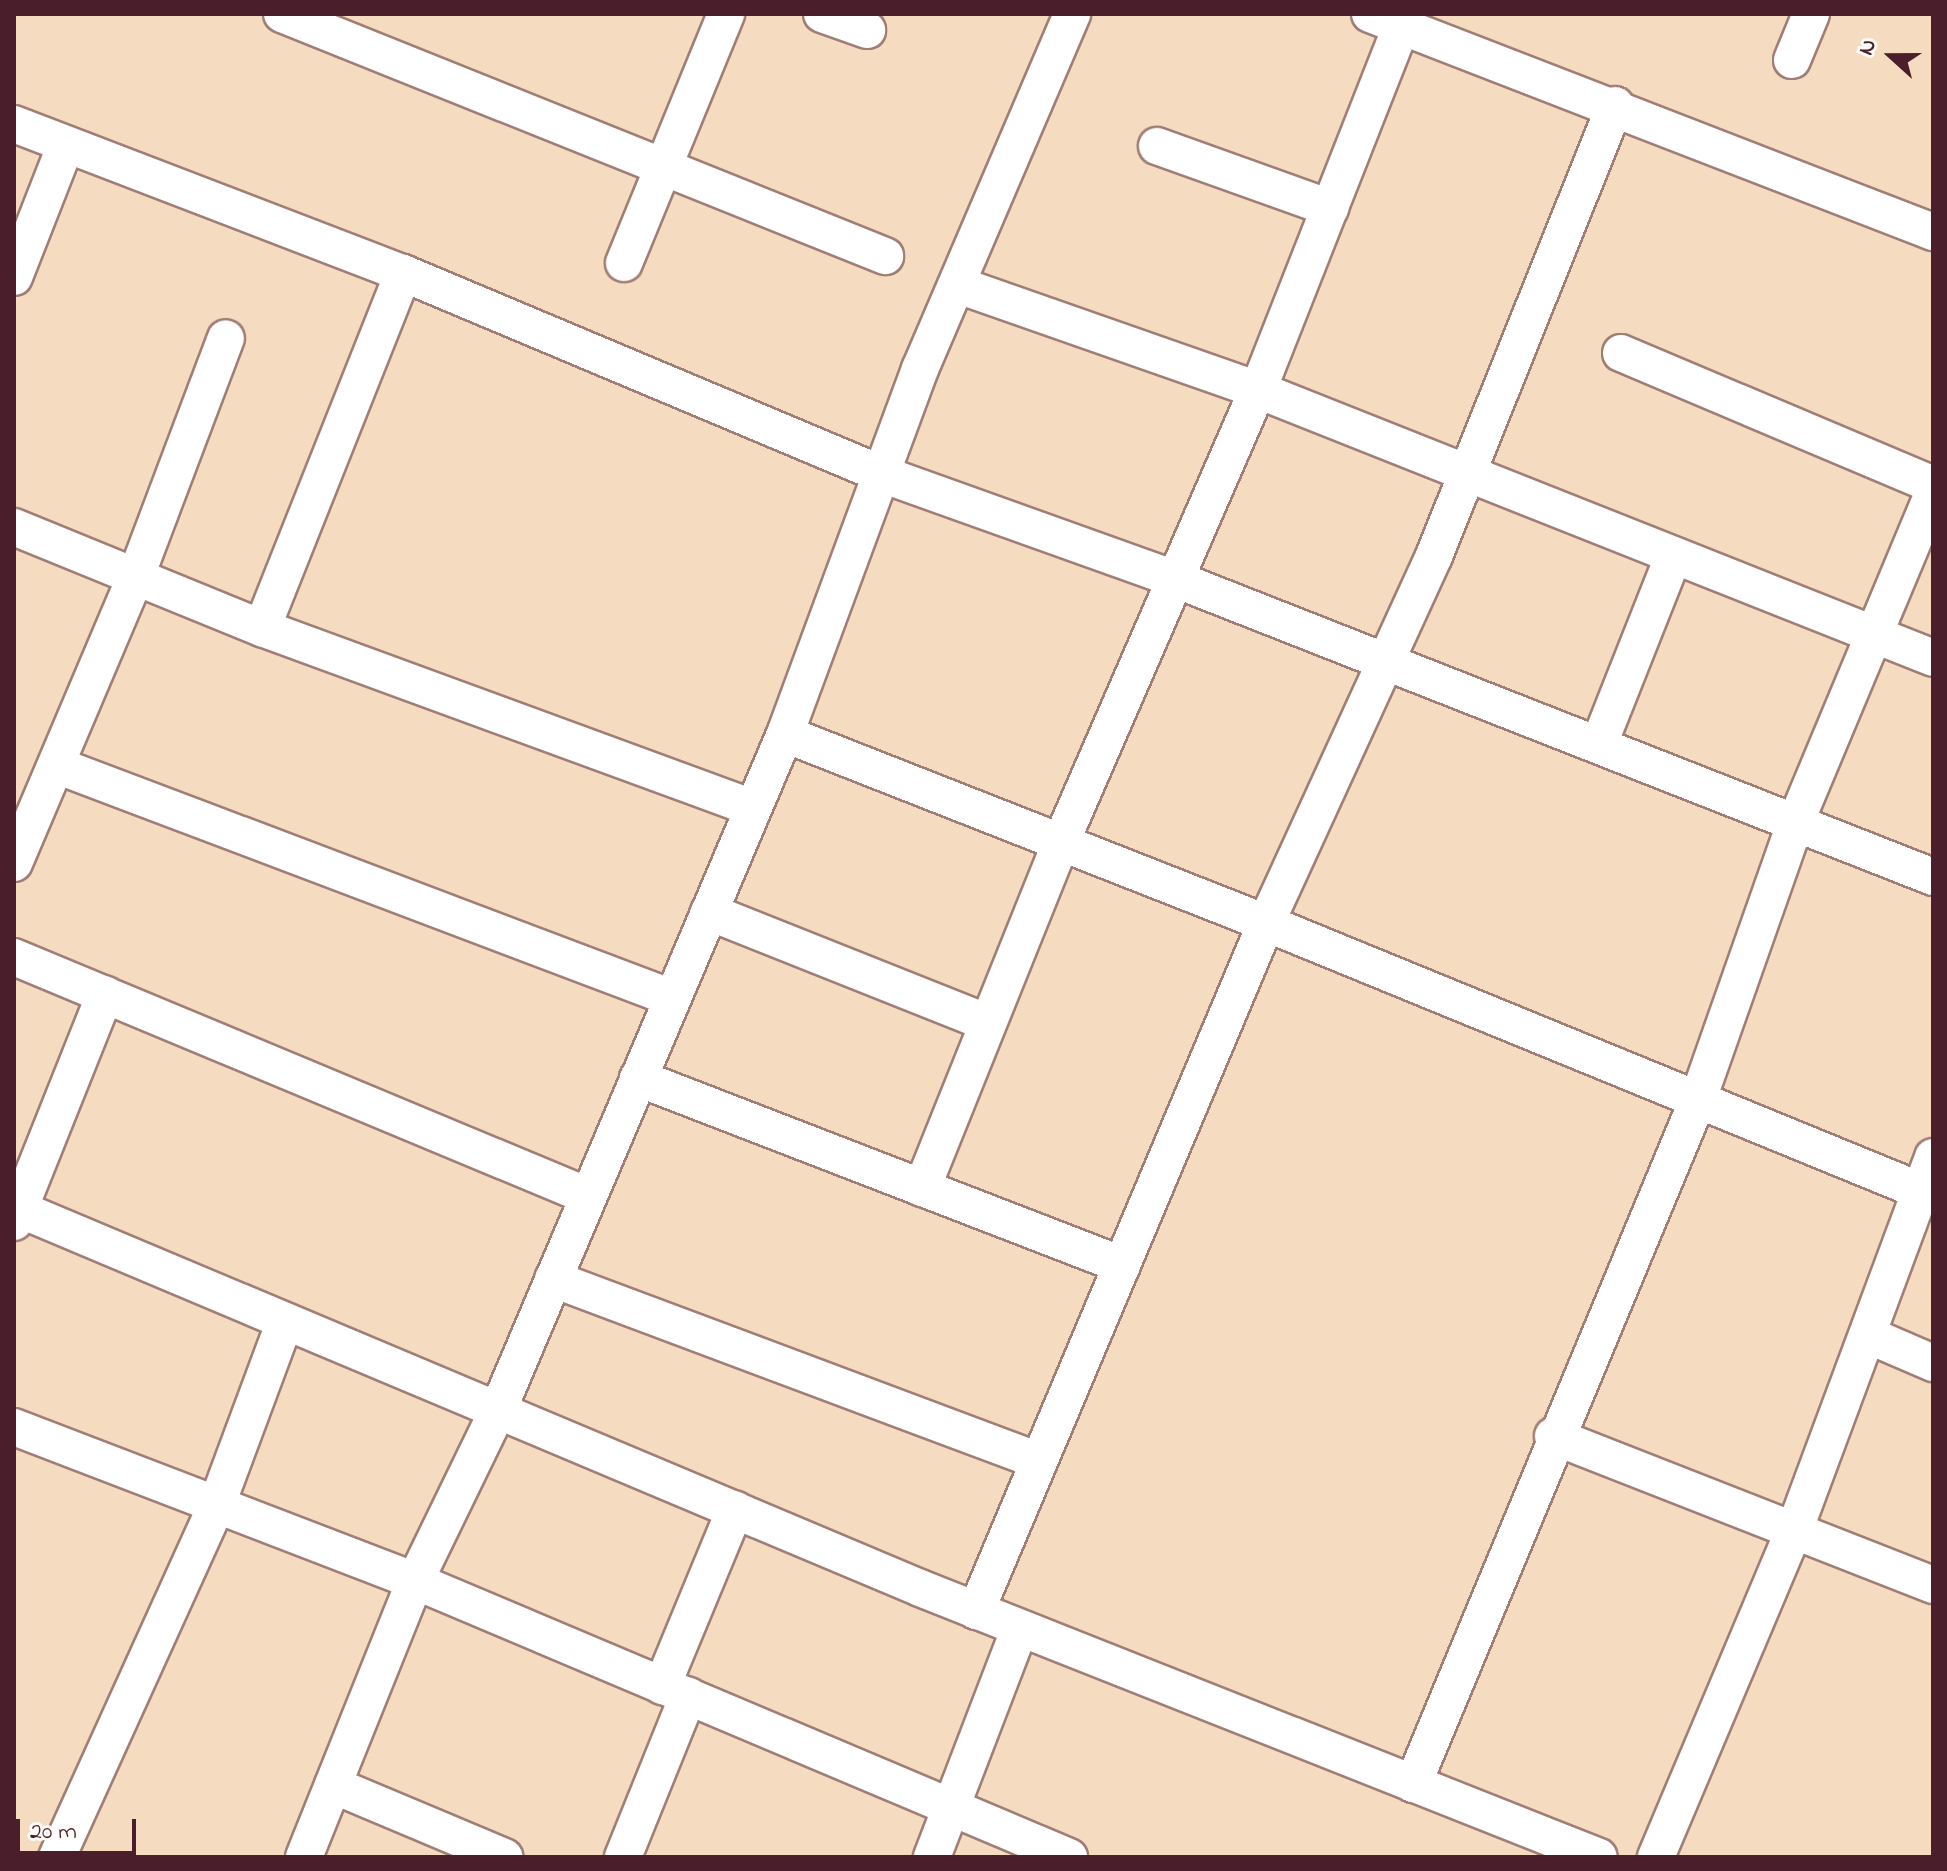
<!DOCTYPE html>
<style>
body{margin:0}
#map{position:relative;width:1947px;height:1871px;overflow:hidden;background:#f5dcc1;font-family:"Indie Flower",sans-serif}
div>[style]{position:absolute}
.roads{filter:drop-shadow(2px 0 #a07e76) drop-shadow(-2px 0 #a07e76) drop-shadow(0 2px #a07e76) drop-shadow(0 -2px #a07e76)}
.street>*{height:36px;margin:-18px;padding:0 18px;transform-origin:18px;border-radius:18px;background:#fff}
span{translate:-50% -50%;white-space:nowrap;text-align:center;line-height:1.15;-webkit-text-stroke:6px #fdfcf7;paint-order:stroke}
.frame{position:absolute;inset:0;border:16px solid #4a1f2b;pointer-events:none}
.north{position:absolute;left:1851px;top:16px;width:80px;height:80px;-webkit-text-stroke:6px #fdfcf7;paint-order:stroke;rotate:291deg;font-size:22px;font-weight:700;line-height:32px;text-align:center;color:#4a1f2b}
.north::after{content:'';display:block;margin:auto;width:28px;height:36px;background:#4a1f2b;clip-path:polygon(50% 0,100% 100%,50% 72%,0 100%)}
.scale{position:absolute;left:16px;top:1819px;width:120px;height:36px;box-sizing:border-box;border:4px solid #4a1f2b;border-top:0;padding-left:10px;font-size:24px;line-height:28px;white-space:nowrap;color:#4a1f2b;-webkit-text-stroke:6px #fdfcf7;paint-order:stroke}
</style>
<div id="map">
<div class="roads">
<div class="street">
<div style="left:282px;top:14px;width:650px;rotate:21.87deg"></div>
<div style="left:822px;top:14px;width:48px;rotate:19.6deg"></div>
<div style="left:1370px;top:14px;width:604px;rotate:21.17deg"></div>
<div style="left:1792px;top:60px;width:50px;rotate:-67.6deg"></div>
<div style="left:14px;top:124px;width:417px;rotate:21deg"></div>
<div style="left:403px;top:273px;width:516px;rotate:22.79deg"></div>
<div style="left:879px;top:473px;width:314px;rotate:19.7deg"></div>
<div style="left:1175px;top:579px;width:814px;rotate:21.46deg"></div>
<div style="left:1157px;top:146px;width:184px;rotate:19.7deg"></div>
<div style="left:624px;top:263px;width:269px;rotate:-67.7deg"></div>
<div style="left:14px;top:277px;width:140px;rotate:-68.6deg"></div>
<div style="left:958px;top:285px;width:318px;rotate:19.3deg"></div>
<div style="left:1258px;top:390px;width:726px;rotate:21.65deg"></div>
<div style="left:1621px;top:353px;width:339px;rotate:22.9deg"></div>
<div style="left:14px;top:527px;width:268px;rotate:22.2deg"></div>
<div style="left:262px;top:628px;width:523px;rotate:20.13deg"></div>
<div style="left:262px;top:628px;width:382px;rotate:-68.3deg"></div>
<div style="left:785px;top:734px;width:517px;rotate:21.45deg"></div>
<div style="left:1266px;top:923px;width:721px;rotate:22.26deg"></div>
<div style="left:1599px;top:744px;width:203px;rotate:-68.4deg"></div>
<div style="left:56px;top:765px;width:659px;rotate:20.72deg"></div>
<div style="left:14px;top:863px;width:312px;rotate:-67deg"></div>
<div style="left:136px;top:576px;width:254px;rotate:-69.3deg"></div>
<div style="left:709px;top:912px;width:300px;rotate:21.7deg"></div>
<div style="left:14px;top:957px;width:622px;rotate:22.61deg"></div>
<div style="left:638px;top:1078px;width:519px;rotate:21.12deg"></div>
<div style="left:922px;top:1188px;width:373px;rotate:-68.1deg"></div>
<div style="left:1061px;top:842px;width:493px;rotate:-66.5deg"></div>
<div style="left:1258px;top:390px;width:404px;rotate:-68.5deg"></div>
<div style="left:19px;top:1209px;width:977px;rotate:22.81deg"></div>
<div style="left:920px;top:1588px;width:730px;rotate:21.61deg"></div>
<div style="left:14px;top:1222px;width:245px;rotate:-68.2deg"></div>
<div style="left:553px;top:1279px;width:519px;rotate:20.53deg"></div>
<div style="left:1868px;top:1335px;width:71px;rotate:23.3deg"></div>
<div style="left:14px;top:1427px;width:430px;rotate:21deg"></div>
<div style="left:415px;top:1581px;width:710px;rotate:22.88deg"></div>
<div style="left:1553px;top:1436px;width:408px;rotate:21.4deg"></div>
<div style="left:976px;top:1611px;width:747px;rotate:-67.14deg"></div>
<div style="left:1266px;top:923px;width:404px;rotate:-65.4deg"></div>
<div style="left:1434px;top:556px;width:486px;rotate:-68.1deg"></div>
<div style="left:662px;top:1686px;width:191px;rotate:-67.5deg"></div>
<div style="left:1413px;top:1784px;width:739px;rotate:-67.39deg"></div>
<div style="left:1697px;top:1102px;width:298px;rotate:-70.6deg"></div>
<div style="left:1796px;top:821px;width:355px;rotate:-67.3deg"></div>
<div style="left:333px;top:1785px;width:186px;rotate:22.8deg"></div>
<div style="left:57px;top:1857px;width:388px;rotate:-65.6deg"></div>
<div style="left:217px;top:1504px;width:195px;rotate:-69.6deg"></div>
<div style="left:304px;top:1857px;width:297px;rotate:-68.1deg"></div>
<div style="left:415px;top:1581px;width:190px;rotate:-64.1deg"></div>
<div style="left:498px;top:1410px;width:734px;rotate:-67deg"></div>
<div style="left:785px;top:734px;width:389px;rotate:-69.7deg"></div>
<div style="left:920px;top:369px;width:386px;rotate:-66.8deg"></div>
<div style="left:623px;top:1857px;width:174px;rotate:-68deg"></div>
<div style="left:932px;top:1857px;width:245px;rotate:-69deg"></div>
<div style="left:1656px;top:1857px;width:354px;rotate:-67.1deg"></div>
<div style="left:1794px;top:1531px;width:399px;rotate:-69.6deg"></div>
</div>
</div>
<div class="frame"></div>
<div class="north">N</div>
<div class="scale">20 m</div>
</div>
